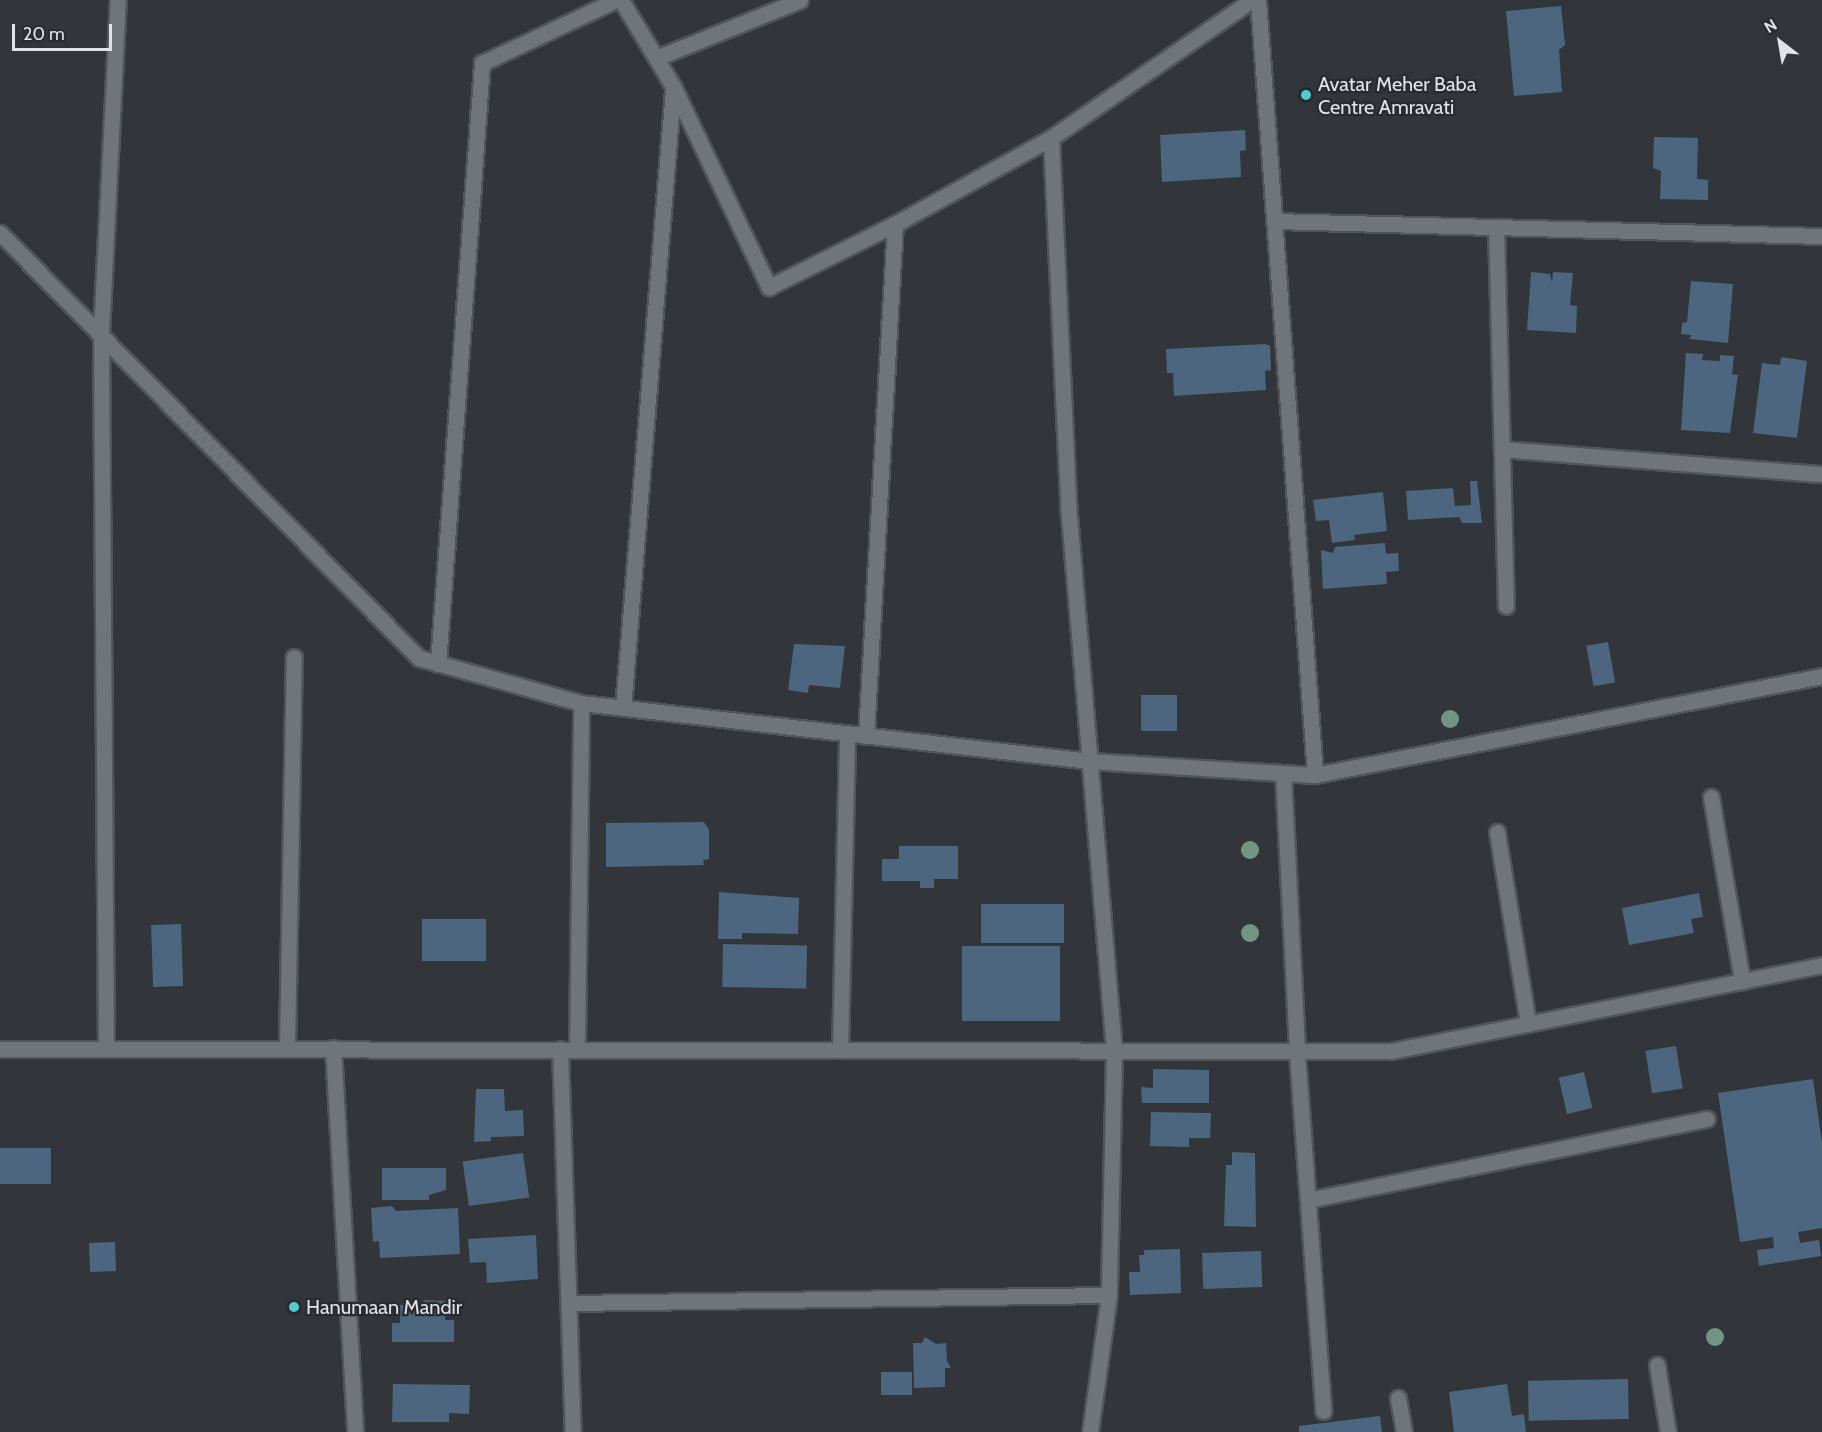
<!DOCTYPE html>
<style>
body{margin:0}
#map{position:relative;width:1822px;height:1432px;overflow:hidden;background:#32363a;font-family:Cabin,sans-serif}
div>[style]{position:absolute}
.building>*{inset:0;background:#4b667e;transform-origin:0 0}
.roads{filter:drop-shadow(2px 0 #525558) drop-shadow(-2px 0 #525558) drop-shadow(0 2px #525558) drop-shadow(0 -2px #525558)}
.minor>*{height:15px;margin:-7.5px;padding:0 7.5px;transform-origin:7.5px;border-radius:7.5px;background:#707579}
.trees>*{width:18px;height:18px;margin:-9px;border-radius:50%;background:#729583}
.dots>*{width:16px;height:16px;translate:-50% -50%;box-sizing:border-box;border:3px solid #282c30;border-radius:50%}
span{translate:-50% -50%;white-space:nowrap;text-align:center;line-height:1.15;-webkit-text-stroke:4.5px #282c30;paint-order:stroke}
.poi-label{font-size:20px;color:#e1e4e6}
.left{translate:0 -50%;text-align:left}
.north{position:absolute;left:1750px;top:12px;width:60px;height:60px;-webkit-text-stroke:4px #282c30;paint-order:stroke;rotate:329deg;font-size:16px;font-weight:700;line-height:24px;text-align:center;color:#e1e4e6}
.north::after{content:'';display:block;margin:auto;width:21px;height:27px;background:#e1e4e6;clip-path:polygon(50% 0,100% 100%,50% 72%,0 100%)}
.scale{position:absolute;left:12px;top:24px;width:100px;height:27px;box-sizing:border-box;border:3px solid #e1e4e6;border-top:0;padding-left:8px;font-size:18px;line-height:21px;white-space:nowrap;color:#e1e4e6;-webkit-text-stroke:4px #282c30;paint-order:stroke}
</style>
<div id="map">
<div class="building">
<div style="clip-path:polygon(1561px 6px,1565px 45px,1559px 50px,1562px 92px,1514px 96px,1506px 11px)"></div>
<div style="clip-path:polygon(1245px 130px,1246px 150px,1240px 151px,1241px 177px,1162px 182px,1160px 135px)"></div>
<div style="clip-path:polygon(1654px 137px,1698px 138px,1697px 179px,1708px 180px,1708px 200px,1660px 199px,1661px 171px,1653px 168px)"></div>
<div style="clip-path:polygon(1531px 272px,1550px 274px,1552px 282px,1553px 272px,1573px 273px,1570px 305px,1577px 306px,1576px 333px,1527px 330px)"></div>
<div style="clip-path:polygon(1691px 281px,1733px 284px,1728px 343px,1690px 339px,1691px 335px,1681px 334px,1682px 323px,1687px 322px)"></div>
<div style="clip-path:polygon(1265px 344px,1270px 346px,1271px 370px,1265px 371px,1266px 390px,1174px 396px,1173px 373px,1167px 373px,1166px 349px)"></div>
<div style="clip-path:polygon(1686px 353px,1703px 354px,1702px 360px,1720px 361px,1720px 355px,1734px 356px,1732px 374px,1738px 375px,1730px 433px,1681px 430px)"></div>
<div style="clip-path:polygon(1781px 357px,1807px 361px,1797px 438px,1753px 433px,1762px 363px,1780px 365px)"></div>
<div style="clip-path:polygon(1470px 481px,1477px 481px,1482px 523px,1462px 523px,1459px 517px,1408px 520px,1406px 491px,1453px 488px,1455px 506px,1471px 505px)"></div>
<div style="clip-path:polygon(1383px 492px,1387px 531px,1354px 535px,1355px 540px,1332px 543px,1329px 520px,1316px 521px,1313px 500px)"></div>
<div style="clip-path:polygon(1385px 543px,1386px 554px,1398px 553px,1399px 571px,1386px 572px,1387px 584px,1323px 589px,1321px 550px,1333px 553px,1335px 547px)"></div>
<div style="left:1608px;top:642px;width:41px;height:22px;rotate:80deg"></div>
<div style="clip-path:polygon(794px 644px,845px 646px,840px 688px,809px 685px,808px 693px,788px 690px)"></div>
<div style="left:1141px;top:695px;width:36px;height:36px"></div>
<div style="clip-path:polygon(704px 822px,709px 830px,709px 859px,703px 860px,704px 865px,606px 867px,606px 823px)"></div>
<div style="clip-path:polygon(899px 846px,958px 846px,958px 879px,934px 879px,934px 888px,920px 888px,920px 881px,882px 881px,882px 859px,899px 859px)"></div>
<div style="clip-path:polygon(719px 892px,799px 898px,798px 934px,742px 933px,742px 939px,718px 939px)"></div>
<div style="clip-path:polygon(1699px 893px,1703px 917px,1691px 919px,1694px 933px,1629px 945px,1622px 908px)"></div>
<div style="left:981px;top:904px;width:83px;height:39px"></div>
<div style="left:486px;top:919px;width:42px;height:64px;rotate:90deg"></div>
<div style="left:181px;top:924px;width:62px;height:30px;rotate:88deg"></div>
<div style="left:723px;top:944px;width:84px;height:43px;rotate:1deg"></div>
<div style="left:1060px;top:946px;width:75px;height:98px;rotate:90deg"></div>
<div style="left:1676px;top:1046px;width:43px;height:31px;rotate:81deg"></div>
<div style="clip-path:polygon(1153px 1069px,1209px 1070px,1209px 1103px,1142px 1103px,1141px 1087px,1153px 1088px)"></div>
<div style="left:1584px;top:1072px;width:37px;height:26px;rotate:77deg"></div>
<div style="clip-path:polygon(1813px 1079px,1822px 1143px,1822px 1228px,1798px 1232px,1800px 1243px,1819px 1240px,1821px 1256px,1759px 1266px,1757px 1250px,1774px 1248px,1773px 1237px,1740px 1242px,1718px 1093px)"></div>
<div style="clip-path:polygon(476px 1089px,504px 1089px,505px 1111px,523px 1110px,524px 1136px,491px 1137px,491px 1141px,474px 1142px)"></div>
<div style="clip-path:polygon(1151px 1112px,1211px 1113px,1210px 1138px,1189px 1138px,1189px 1147px,1150px 1146px)"></div>
<div style="left:0;top:1148px;width:51px;height:36px"></div>
<div style="clip-path:polygon(1232px 1152px,1255px 1153px,1256px 1227px,1224px 1226px,1226px 1165px,1232px 1165px)"></div>
<div style="left:523px;top:1153px;width:45px;height:61px;rotate:82deg"></div>
<div style="clip-path:polygon(382px 1168px,446px 1168px,446px 1190px,429px 1195px,429px 1200px,382px 1200px)"></div>
<div style="clip-path:polygon(392px 1206px,396px 1211px,458px 1208px,460px 1254px,380px 1258px,379px 1241px,373px 1242px,371px 1208px)"></div>
<div style="clip-path:polygon(536px 1235px,538px 1279px,487px 1283px,486px 1262px,470px 1263px,468px 1239px)"></div>
<div style="left:115px;top:1242px;width:29px;height:26px;rotate:88deg"></div>
<div style="clip-path:polygon(1180px 1249px,1181px 1293px,1130px 1295px,1129px 1272px,1140px 1272px,1139px 1255px,1144px 1255px,1144px 1250px)"></div>
<div style="left:1261px;top:1251px;width:36px;height:59px;rotate:88deg"></div>
<div style="clip-path:polygon(423px 1300px,447px 1301px,445px 1320px,454px 1320px,454px 1342px,392px 1342px,392px 1323px,400px 1323px,400px 1305px,425px 1304px)"></div>
<div style="clip-path:polygon(925px 1337px,936px 1344px,946px 1343px,947px 1361px,951px 1368px,945px 1368px,945px 1387px,914px 1388px,913px 1343px,922px 1343px)"></div>
<div style="left:912px;top:1372px;width:23px;height:31px;rotate:90deg"></div>
<div style="left:1628px;top:1379px;width:40px;height:100px;rotate:89deg"></div>
<div style="clip-path:polygon(393px 1384px,470px 1385px,469px 1414px,449px 1413px,449px 1422px,392px 1422px)"></div>
<div style="clip-path:polygon(1507px 1384px,1512px 1416px,1524px 1414px,1526px 1432px,1454px 1432px,1449px 1392px)"></div>
<div style="clip-path:polygon(1380px 1416px,1382px 1432px,1299px 1432px,1299px 1426px)"></div>
</div>
<div class="roads">
<div class="minor">
<div style="left:621px;top:0;width:103px;rotate:58.9deg"></div>
<div style="left:674px;top:88px;width:221px;rotate:64.5deg"></div>
<div style="left:769px;top:287px;width:141px;rotate:-26.6deg"></div>
<div style="left:895px;top:224px;width:178px;rotate:-28.9deg"></div>
<div style="left:1051px;top:138px;width:244px;rotate:-34.5deg"></div>
<div style="left:1258px;top:0;width:777px;rotate:85.79deg"></div>
<div style="left:656px;top:58px;width:155px;rotate:-21.9deg"></div>
<div style="left:1051px;top:138px;width:377px;rotate:87.3deg"></div>
<div style="left:1069px;top:515px;width:538px;rotate:85.2deg"></div>
<div style="left:1114px;top:1051px;width:244px;rotate:91.2deg"></div>
<div style="left:1109px;top:1295px;width:138px;rotate:97.9deg"></div>
<div style="left:1274px;top:221px;width:548px;rotate:1.57deg"></div>
<div style="left:1496px;top:227px;width:379px;rotate:88.5deg"></div>
<div style="left:0;top:233px;width:597px;rotate:45.41deg"></div>
<div style="left:419px;top:658px;width:168px;rotate:15.5deg"></div>
<div style="left:581px;top:703px;width:512px;rotate:6.5deg"></div>
<div style="left:1090px;top:761px;width:225px;rotate:3.6deg"></div>
<div style="left:1315px;top:775px;width:517px;rotate:-11.05deg"></div>
<div style="left:1502px;top:449px;width:321px;rotate:4.5deg"></div>
<div style="left:438px;top:664px;width:603px;rotate:-85.81deg"></div>
<div style="left:482px;top:63px;width:148px;rotate:-25.2deg"></div>
<div style="left:623px;top:708px;width:621px;rotate:-85.38deg"></div>
<div style="left:866px;top:736px;width:513px;rotate:-86.76deg"></div>
<div style="left:1283px;top:773px;width:280px;rotate:87.1deg"></div>
<div style="left:1297px;top:1053px;width:359px;rotate:85.8deg"></div>
<div style="left:1711px;top:797px;width:187px;rotate:80.4deg"></div>
<div style="left:1497px;top:832px;width:194px;rotate:80.8deg"></div>
<div style="left:287px;top:1048px;width:391px;rotate:-89deg"></div>
<div style="left:333px;top:1048px;width:385px;rotate:86.7deg"></div>
<div style="left:0;top:1049px;width:1392px;rotate:0.08deg"></div>
<div style="left:1392px;top:1051px;width:439px;rotate:-11.3deg"></div>
<div style="left:106px;top:1049px;width:716px;rotate:-90.4deg"></div>
<div style="left:101px;top:333px;width:333px;rotate:-87.1deg"></div>
<div style="left:560px;top:1049px;width:383px;rotate:88.1deg"></div>
<div style="left:577px;top:1049px;width:346px;rotate:-89.3deg"></div>
<div style="left:840px;top:1050px;width:317px;rotate:-88.7deg"></div>
<div style="left:1308px;top:1200px;width:407px;rotate:-11.5deg"></div>
<div style="left:569px;top:1303px;width:540px;rotate:-0.85deg"></div>
<div style="left:1657px;top:1365px;width:68px;rotate:80.7deg"></div>
<div style="left:1398px;top:1398px;width:35px;rotate:80deg"></div>
</div>
</div>
<div class="trees">
<div style="left:1450px;top:719px"></div>
<div style="left:1250px;top:850px"></div>
<div style="left:1250px;top:933px"></div>
<div style="left:1715px;top:1337px"></div>
</div>
<div class="dots">
<div style="left:1306px;top:95px;background:#51ccd1"></div>
<div style="left:294px;top:1307px;background:#51ccd1"></div>
</div>
<div class="poi-label">
<span class="left" style="left:1318px;top:96px">Avatar Meher Baba<br>Centre Amravati</span>
<span class="left" style="left:306px;top:1307px">Hanumaan Mandir</span>
</div>
<div class="north">N</div>
<div class="scale">20 m</div>
</div>
